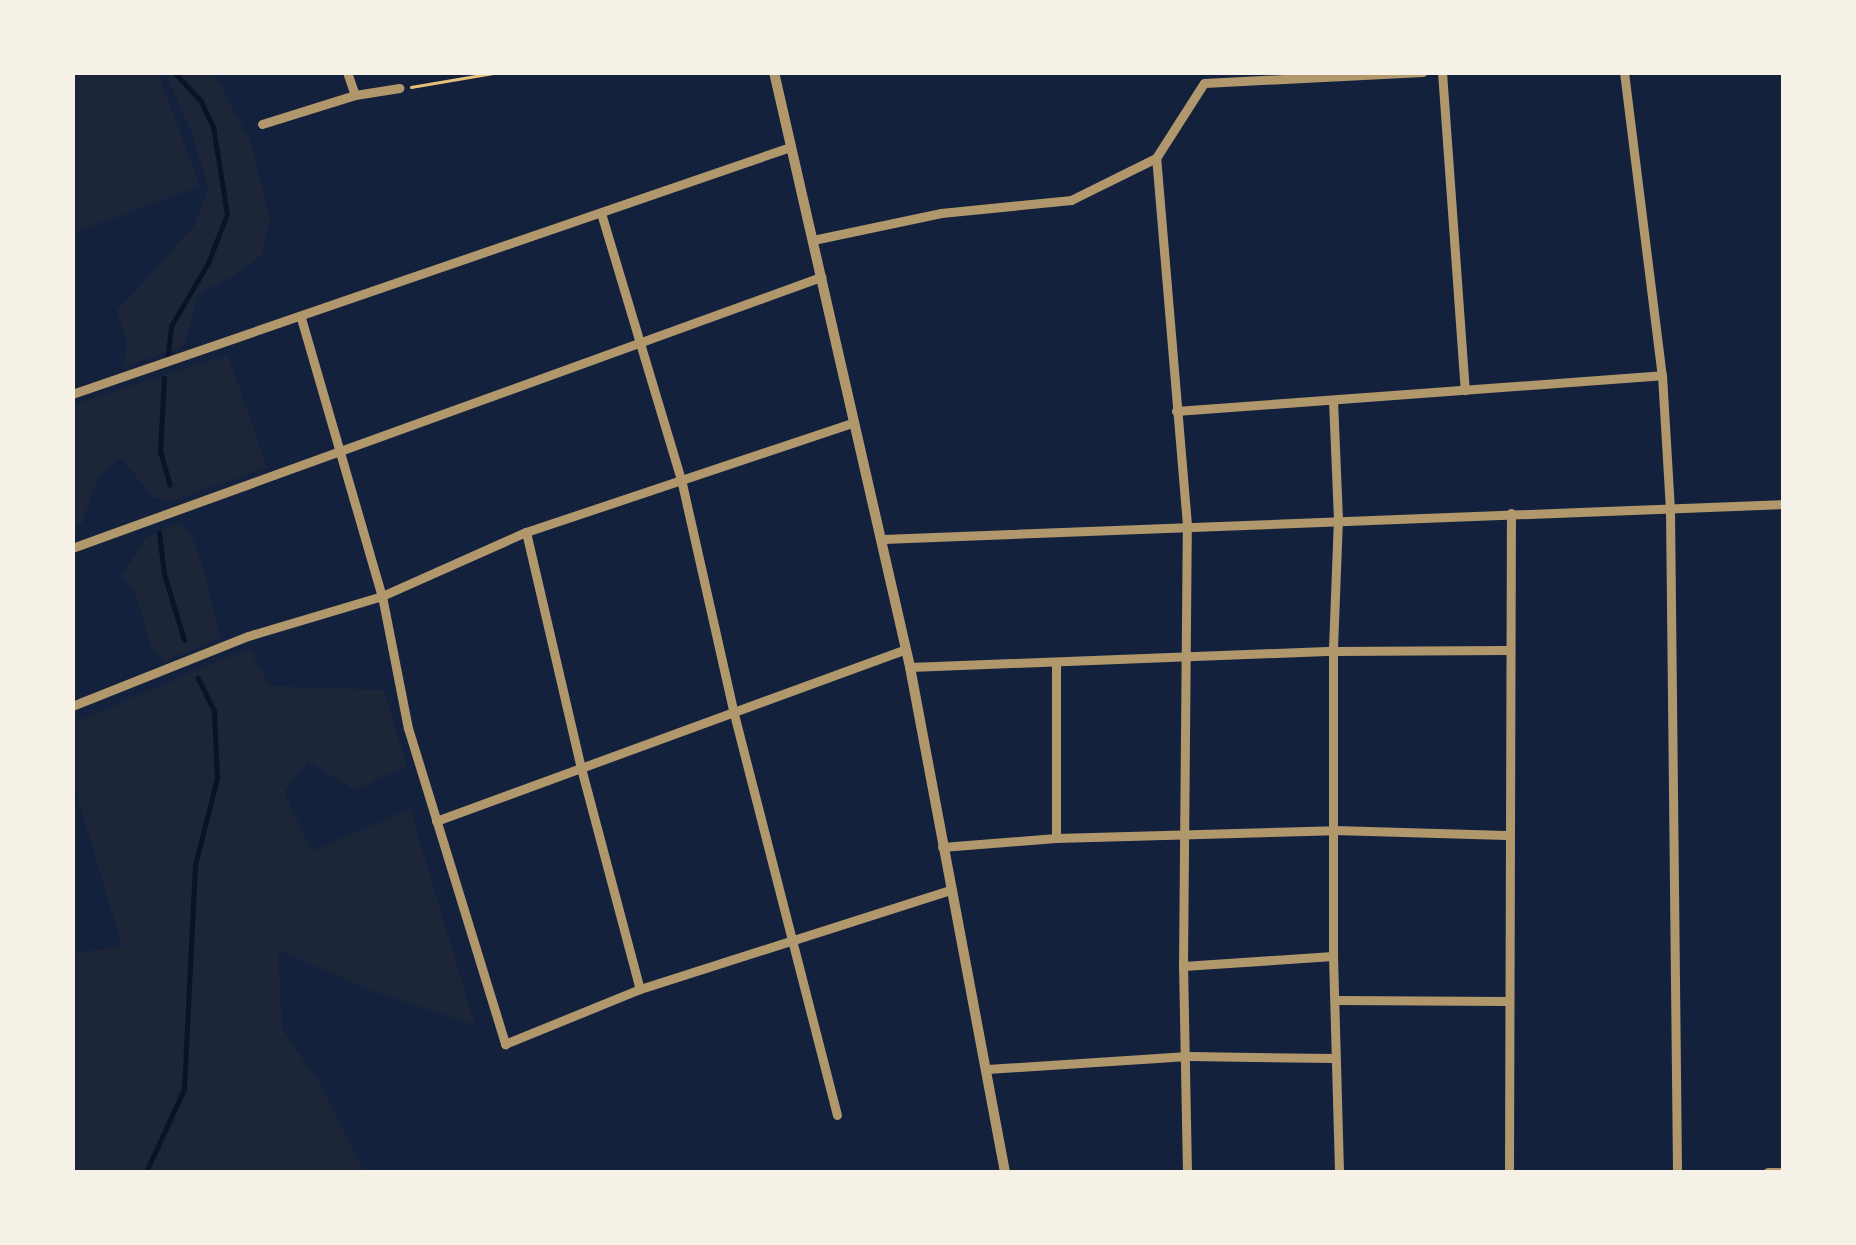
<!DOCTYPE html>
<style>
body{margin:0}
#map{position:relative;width:1856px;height:1245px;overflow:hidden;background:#14213d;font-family:Quicksand,sans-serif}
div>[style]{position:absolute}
.green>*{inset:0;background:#1d2539}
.stream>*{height:5px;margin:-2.5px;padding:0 2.5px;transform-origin:2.5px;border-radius:2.5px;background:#0b132b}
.path>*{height:2.5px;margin:-1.25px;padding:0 1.25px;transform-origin:1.25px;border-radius:1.25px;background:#e5c07b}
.minor>*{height:9px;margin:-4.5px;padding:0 4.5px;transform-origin:4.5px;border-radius:4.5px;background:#b1986c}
.tertiary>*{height:10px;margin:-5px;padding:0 5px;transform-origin:5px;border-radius:5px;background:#b1986c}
span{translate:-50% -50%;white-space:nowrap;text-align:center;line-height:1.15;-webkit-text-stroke:9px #f6f1e7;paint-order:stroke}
.frame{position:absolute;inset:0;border:75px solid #f6f1e7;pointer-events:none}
</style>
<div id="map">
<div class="green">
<div style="clip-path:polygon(73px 72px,158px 73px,200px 186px,73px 233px)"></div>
<div style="clip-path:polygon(165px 73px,214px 73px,250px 141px,270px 218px,262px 255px,234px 276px,199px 293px,184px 345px,123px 368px,127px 345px,117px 311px,194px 226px,208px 189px,193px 135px)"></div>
<div style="clip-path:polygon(228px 355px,267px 467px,175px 500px,154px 498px,121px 458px,99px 475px,82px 523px,73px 528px,73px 405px)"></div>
<div style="clip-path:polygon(180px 522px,191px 534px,203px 568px,220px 638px,166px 660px,151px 649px,136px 594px,122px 576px,144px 539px)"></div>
<div style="clip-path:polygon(249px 648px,270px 686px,384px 690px,407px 766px,355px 790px,308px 761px,284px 793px,312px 851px,410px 809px,475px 1025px,368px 989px,278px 950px,282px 1028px,322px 1087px,364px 1172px,73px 1172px,73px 954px,122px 946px,73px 781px,73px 723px)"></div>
</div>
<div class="stream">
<div style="left:167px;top:360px;width:34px;rotate:-83deg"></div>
<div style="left:171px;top:326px;width:73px;rotate:-59.6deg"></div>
<div style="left:208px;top:263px;width:53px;rotate:-68.8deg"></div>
<div style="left:227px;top:214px;width:88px;rotate:-99.1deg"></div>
<div style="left:213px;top:127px;width:29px;rotate:-115deg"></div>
<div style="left:201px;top:101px;width:40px;rotate:-133deg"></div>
<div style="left:164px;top:378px;width:73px;rotate:93.1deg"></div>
<div style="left:160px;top:451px;width:35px;rotate:74deg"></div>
<div style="left:159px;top:533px;width:41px;rotate:83deg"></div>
<div style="left:164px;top:574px;width:69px;rotate:73.1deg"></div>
<div style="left:146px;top:1172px;width:91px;rotate:-65.4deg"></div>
<div style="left:184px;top:1089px;width:224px;rotate:-87.2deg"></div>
<div style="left:195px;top:865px;width:90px;rotate:-75.8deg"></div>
<div style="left:217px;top:778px;width:67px;rotate:-92.6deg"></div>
<div style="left:214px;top:711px;width:37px;rotate:-116deg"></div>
</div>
<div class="path">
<div style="left:411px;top:87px;width:89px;rotate:-9.7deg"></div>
</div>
<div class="minor">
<div style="left:347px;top:72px;width:24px;rotate:71deg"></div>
<div style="left:1442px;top:72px;width:319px;rotate:85.9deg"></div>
<div style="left:1624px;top:72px;width:305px;rotate:82.9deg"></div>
<div style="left:1662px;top:375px;width:136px;rotate:86.6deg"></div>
<div style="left:1670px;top:511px;width:661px;rotate:89.39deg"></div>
<div style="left:1204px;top:83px;width:219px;rotate:-2.9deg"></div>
<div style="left:262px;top:124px;width:97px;rotate:-17.3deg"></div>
<div style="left:355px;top:95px;width:45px;rotate:-9deg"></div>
<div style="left:601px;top:213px;width:278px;rotate:73.3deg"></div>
<div style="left:681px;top:479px;width:241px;rotate:77.3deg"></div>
<div style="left:734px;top:714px;width:414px;rotate:75.6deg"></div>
<div style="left:813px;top:240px;width:131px;rotate:-11.9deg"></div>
<div style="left:941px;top:213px;width:131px;rotate:-5.7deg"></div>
<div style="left:1071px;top:200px;width:95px;rotate:-26.3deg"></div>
<div style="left:301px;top:318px;width:290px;rotate:73.8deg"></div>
<div style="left:382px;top:596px;width:135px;rotate:78.9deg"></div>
<div style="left:408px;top:728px;width:331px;rotate:72.9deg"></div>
<div style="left:505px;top:1044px;width:146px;rotate:-22.2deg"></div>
<div style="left:640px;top:989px;width:326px;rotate:-17.7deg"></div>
<div style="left:72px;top:394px;width:759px;rotate:-18.98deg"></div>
<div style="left:1333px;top:400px;width:118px;rotate:87.6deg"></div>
<div style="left:1338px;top:518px;width:133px;rotate:92.2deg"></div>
<div style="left:1333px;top:651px;width:305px;rotate:90deg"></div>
<div style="left:1333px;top:956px;width:216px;rotate:88.4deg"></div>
<div style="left:1176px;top:411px;width:487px;rotate:-4.2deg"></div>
<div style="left:526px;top:532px;width:242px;rotate:76.9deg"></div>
<div style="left:581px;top:768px;width:229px;rotate:75.1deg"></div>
<div style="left:883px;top:539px;width:902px;rotate:-2.22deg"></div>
<div style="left:72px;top:548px;width:797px;rotate:-19.89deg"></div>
<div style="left:910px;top:667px;width:423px;rotate:-2.2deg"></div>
<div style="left:1333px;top:651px;width:174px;rotate:-0.3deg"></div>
<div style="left:72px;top:706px;width:189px;rotate:-21.7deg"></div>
<div style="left:248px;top:636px;width:140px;rotate:-16.6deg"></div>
<div style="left:382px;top:596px;width:158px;rotate:-24deg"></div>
<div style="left:526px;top:532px;width:346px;rotate:-18.5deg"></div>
<div style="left:436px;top:821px;width:500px;rotate:-20.1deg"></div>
<div style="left:1056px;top:838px;width:175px;rotate:-90deg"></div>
<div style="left:942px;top:847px;width:114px;rotate:-4.5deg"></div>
<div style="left:1056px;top:838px;width:278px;rotate:-1.6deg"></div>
<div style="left:1334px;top:830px;width:172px;rotate:1.7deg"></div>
<div style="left:1183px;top:966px;width:150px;rotate:-3.8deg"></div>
<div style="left:1337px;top:1000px;width:170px;rotate:0.3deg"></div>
<div style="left:987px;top:1069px;width:201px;rotate:-3.7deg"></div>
<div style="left:1188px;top:1056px;width:146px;rotate:0.8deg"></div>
<div style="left:1187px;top:1172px;width:206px;rotate:-91.1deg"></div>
<div style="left:1183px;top:966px;width:441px;rotate:-89.5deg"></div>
<div style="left:1187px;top:525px;width:368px;rotate:-94.8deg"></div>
<div style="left:1156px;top:158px;width:89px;rotate:-57.4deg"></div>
<div style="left:1509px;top:1172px;width:659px;rotate:-89.83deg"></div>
<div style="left:1768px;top:1172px;width:16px"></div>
</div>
<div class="tertiary">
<div style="left:774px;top:72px;width:610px;rotate:77.12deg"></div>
<div style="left:910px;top:667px;width:514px;rotate:79.35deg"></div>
</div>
<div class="frame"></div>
</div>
